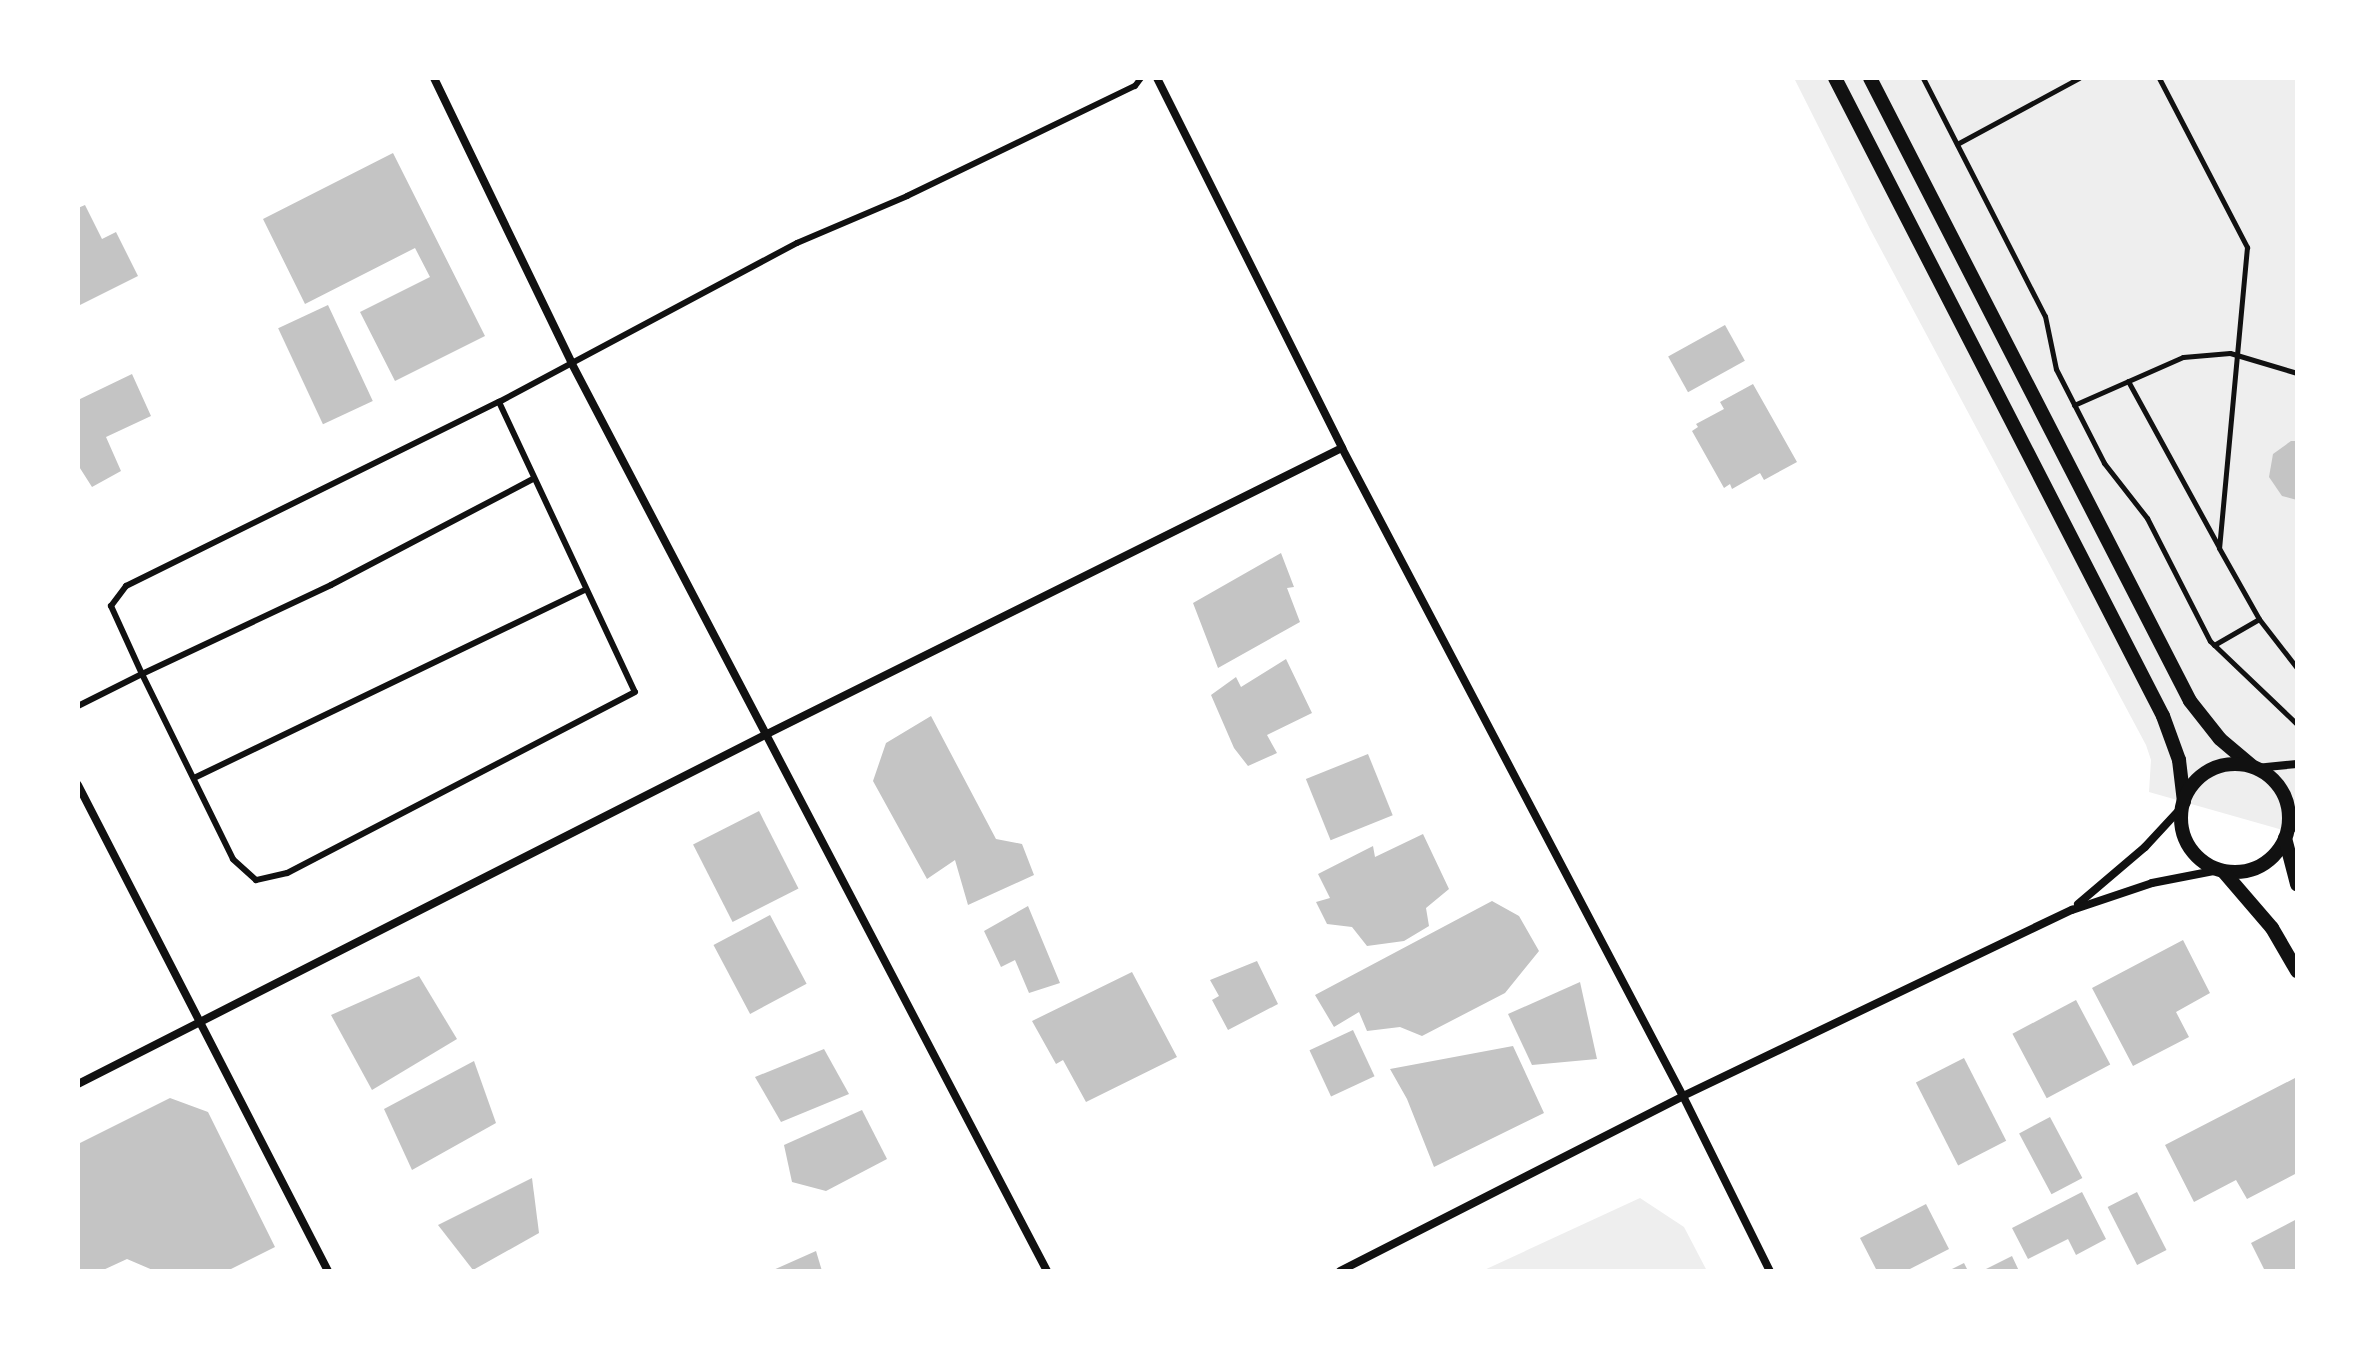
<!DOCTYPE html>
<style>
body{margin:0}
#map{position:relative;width:2375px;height:1349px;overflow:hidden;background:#fff;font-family:Commissioner,sans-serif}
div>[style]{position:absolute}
.green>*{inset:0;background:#eee}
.building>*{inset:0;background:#c4c4c4;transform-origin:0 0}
.path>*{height:5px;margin:-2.5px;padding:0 2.5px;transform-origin:2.5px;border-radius:2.5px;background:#111}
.service>*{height:6px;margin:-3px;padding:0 3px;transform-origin:3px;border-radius:3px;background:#111}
.minor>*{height:8px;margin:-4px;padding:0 4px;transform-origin:4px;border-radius:4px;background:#111}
.tertiary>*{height:14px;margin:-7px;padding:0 7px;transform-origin:7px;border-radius:7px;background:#111}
.tertiary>.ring{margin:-7px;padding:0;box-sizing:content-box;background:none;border:14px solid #111;border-radius:50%}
span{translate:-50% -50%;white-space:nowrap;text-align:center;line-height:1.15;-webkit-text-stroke:8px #fff;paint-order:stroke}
.frame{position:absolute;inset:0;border:80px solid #fff;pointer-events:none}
</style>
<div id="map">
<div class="green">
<div style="clip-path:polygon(1794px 78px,2297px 78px,2297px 834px,2149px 792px,2151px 760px,2146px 745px,1870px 229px)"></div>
<div style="clip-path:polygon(1640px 1198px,1684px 1227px,1707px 1271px,1482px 1271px)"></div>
</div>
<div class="building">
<div style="clip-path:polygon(393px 153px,485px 336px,395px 381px,360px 312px,430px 277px,415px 248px,305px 304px,263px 219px)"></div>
<div style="clip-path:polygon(85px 205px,102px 239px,116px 232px,138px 276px,78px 306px,78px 208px)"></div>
<div style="left:328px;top:305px;width:106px;height:55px;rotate:65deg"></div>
<div style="left:1725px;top:325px;width:41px;height:65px;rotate:61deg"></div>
<div style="clip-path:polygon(132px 374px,151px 416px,106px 437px,121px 471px,92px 487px,78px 465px,78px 400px)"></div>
<div style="clip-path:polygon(1753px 384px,1797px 462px,1764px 480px,1760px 473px,1732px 489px,1730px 484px,1724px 488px,1692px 431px,1698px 427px,1696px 424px,1724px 409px,1720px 402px)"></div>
<div style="clip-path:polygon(2291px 441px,2297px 441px,2297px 500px,2282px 496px,2269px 477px,2273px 454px)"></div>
<div style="clip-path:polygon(1281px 553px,1294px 587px,1287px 588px,1300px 622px,1218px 668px,1193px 603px)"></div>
<div style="clip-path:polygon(1286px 659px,1312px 713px,1267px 735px,1277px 753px,1248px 766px,1234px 748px,1211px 695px,1236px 677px,1241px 687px)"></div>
<div style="clip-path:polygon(931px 716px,996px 839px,1022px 844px,1034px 875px,968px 905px,955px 860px,927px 879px,873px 781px,886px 743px)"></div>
<div style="left:1368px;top:754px;width:66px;height:67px;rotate:68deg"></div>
<div style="left:759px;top:811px;width:87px;height:74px;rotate:63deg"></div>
<div style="clip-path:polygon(1423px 834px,1449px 889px,1426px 908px,1429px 926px,1404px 941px,1367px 946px,1352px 927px,1327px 924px,1316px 902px,1330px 898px,1318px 874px,1373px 846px,1375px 857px)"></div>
<div style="clip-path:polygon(1492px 901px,1519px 916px,1539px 951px,1505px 993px,1422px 1036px,1400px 1027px,1367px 1031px,1359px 1012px,1334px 1027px,1315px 995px)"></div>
<div style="clip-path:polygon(1028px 906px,1060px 983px,1029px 993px,1015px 960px,1001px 967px,984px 931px)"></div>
<div style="left:770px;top:915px;width:78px;height:64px;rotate:62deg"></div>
<div style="clip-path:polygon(2183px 940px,2210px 993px,2176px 1012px,2189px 1037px,2133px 1066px,2092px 988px)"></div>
<div style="clip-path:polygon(1257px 961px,1278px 1004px,1228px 1030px,1212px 1000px,1219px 996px,1210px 980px)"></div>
<div style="clip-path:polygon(1132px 972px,1177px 1057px,1086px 1102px,1063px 1060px,1056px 1064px,1032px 1021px)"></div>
<div style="clip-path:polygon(419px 976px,457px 1039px,372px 1090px,331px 1015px)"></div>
<div style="clip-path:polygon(1580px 982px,1597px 1059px,1532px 1065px,1508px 1014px)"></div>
<div style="left:2076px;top:1000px;width:73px;height:72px;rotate:62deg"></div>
<div style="left:1353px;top:1030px;width:51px;height:48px;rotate:65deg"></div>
<div style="clip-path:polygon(1513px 1046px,1544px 1113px,1434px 1167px,1407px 1099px,1390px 1069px)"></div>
<div style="clip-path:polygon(824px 1049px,849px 1094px,781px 1122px,755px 1077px)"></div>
<div style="left:1964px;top:1058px;width:93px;height:54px;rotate:63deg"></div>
<div style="clip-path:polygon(474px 1061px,496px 1123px,412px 1170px,384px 1109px)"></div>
<div style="clip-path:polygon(2295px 1078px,2297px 1173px,2247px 1199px,2236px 1180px,2194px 1202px,2165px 1145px)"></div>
<div style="clip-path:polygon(170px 1098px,208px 1112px,275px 1247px,227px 1271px,155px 1271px,127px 1259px,101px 1271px,78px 1271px,78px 1144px)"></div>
<div style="clip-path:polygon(862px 1110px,887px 1159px,826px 1191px,792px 1182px,784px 1145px)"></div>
<div style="left:2050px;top:1117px;width:69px;height:35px;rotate:62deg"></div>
<div style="clip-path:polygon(532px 1178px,539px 1233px,473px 1270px,438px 1225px)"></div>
<div style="clip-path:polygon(2082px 1192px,2106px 1239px,2076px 1255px,2068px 1239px,2028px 1259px,2012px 1228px)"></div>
<div style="left:2137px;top:1192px;width:65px;height:33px;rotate:63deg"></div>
<div style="clip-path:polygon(1926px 1204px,1949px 1249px,1906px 1271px,1877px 1271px,1860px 1238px)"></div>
<div style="clip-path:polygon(2297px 1219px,2297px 1271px,2265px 1271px,2251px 1243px)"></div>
<div style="clip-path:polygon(816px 1251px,822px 1271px,771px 1271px)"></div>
<div style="clip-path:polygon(2012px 1256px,2019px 1271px,1982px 1271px)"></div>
<div style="clip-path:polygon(1964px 1263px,1968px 1271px,1948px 1271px)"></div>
</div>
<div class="path">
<div style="left:1923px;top:78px;width:267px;rotate:62.9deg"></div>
<div style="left:2045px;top:316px;width:54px;rotate:78.3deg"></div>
<div style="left:2056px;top:369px;width:106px;rotate:62.9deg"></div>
<div style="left:2104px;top:463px;width:70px;rotate:52deg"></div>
<div style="left:2147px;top:518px;width:138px;rotate:62.9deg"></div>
<div style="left:2210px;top:641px;width:120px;rotate:43.7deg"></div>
<div style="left:2159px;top:78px;width:191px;rotate:62.5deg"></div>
<div style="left:2247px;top:247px;width:302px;rotate:95.3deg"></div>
<div style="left:2219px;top:548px;width:81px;rotate:60.6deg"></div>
<div style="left:2259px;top:619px;width:62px;rotate:52.2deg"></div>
<div style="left:1957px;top:144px;width:139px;rotate:-28.4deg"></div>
<div style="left:2128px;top:381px;width:189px;rotate:61.3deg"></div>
<div style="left:2074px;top:405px;width:119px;rotate:-23.8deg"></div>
<div style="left:2183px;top:357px;width:47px;rotate:-4.9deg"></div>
<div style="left:2230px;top:353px;width:70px;rotate:16.6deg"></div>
<div style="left:2214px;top:645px;width:52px;rotate:-30deg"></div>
</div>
<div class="service">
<div style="left:499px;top:402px;width:320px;rotate:64.9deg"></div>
<div style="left:635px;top:692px;width:392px;rotate:152.5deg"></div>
<div style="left:287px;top:873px;width:32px;rotate:167deg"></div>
<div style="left:256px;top:880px;width:31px;rotate:-138deg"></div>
<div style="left:233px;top:859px;width:206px;rotate:-116.2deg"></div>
<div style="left:142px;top:674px;width:209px;rotate:-25.2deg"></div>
<div style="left:331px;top:585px;width:228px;rotate:-27.7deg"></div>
<div style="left:78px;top:706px;width:72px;rotate:-26.6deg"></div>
<div style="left:142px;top:674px;width:75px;rotate:-114.5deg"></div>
<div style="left:111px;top:606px;width:25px;rotate:-53deg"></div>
<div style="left:126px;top:586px;width:416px;rotate:-26.3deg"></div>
<div style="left:499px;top:402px;width:338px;rotate:-28.1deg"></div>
<div style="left:797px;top:243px;width:120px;rotate:-23.1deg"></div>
<div style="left:907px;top:196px;width:253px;rotate:-25.8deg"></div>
<div style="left:1135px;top:86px;width:10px;rotate:-53deg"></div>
<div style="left:194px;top:778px;width:435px;rotate:-25.7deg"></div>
</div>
<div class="minor">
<div style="left:434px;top:78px;width:315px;rotate:64.2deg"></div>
<div style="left:571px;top:362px;width:1026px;rotate:62.36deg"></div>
<div style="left:1157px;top:78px;width:414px;rotate:63.4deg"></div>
<div style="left:1342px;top:448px;width:732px;rotate:62.25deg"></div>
<div style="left:1683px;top:1096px;width:195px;rotate:63.6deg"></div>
<div style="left:2256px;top:768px;width:41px;rotate:-5.6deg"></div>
<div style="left:78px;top:785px;width:547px;rotate:62.78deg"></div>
<div style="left:2286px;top:835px;width:16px;rotate:-47deg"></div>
<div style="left:2078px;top:904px;width:88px;rotate:-40.4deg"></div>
<div style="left:2145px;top:847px;width:54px;rotate:-47.2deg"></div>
<div style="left:78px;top:1084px;width:773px;rotate:-26.93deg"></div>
<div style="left:767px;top:734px;width:642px;rotate:-26.45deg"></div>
<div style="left:1340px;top:1271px;width:385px;rotate:-27deg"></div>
<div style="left:1683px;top:1096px;width:431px;rotate:-25.6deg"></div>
<div style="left:2072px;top:910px;width:84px;rotate:-18.6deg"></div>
<div style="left:2152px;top:883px;width:68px;rotate:-11deg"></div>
</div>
<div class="tertiary">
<div style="left:1835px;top:78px;width:717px;rotate:62.79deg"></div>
<div style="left:2163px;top:716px;width:47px;rotate:70deg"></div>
<div style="left:2179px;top:760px;width:42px;rotate:83.2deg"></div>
<div style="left:1870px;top:78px;width:700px;rotate:62.81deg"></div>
<div style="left:2190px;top:701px;width:48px;rotate:51.7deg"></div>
<div style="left:2220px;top:739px;width:42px;rotate:40.2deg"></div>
<div class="ring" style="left:2181px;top:764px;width:94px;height:94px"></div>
<div style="left:2285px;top:838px;width:48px;rotate:75.4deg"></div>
<div style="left:2223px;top:871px;width:75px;rotate:49.3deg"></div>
<div style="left:2272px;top:928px;width:50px;rotate:59.8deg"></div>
</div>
<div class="frame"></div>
</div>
